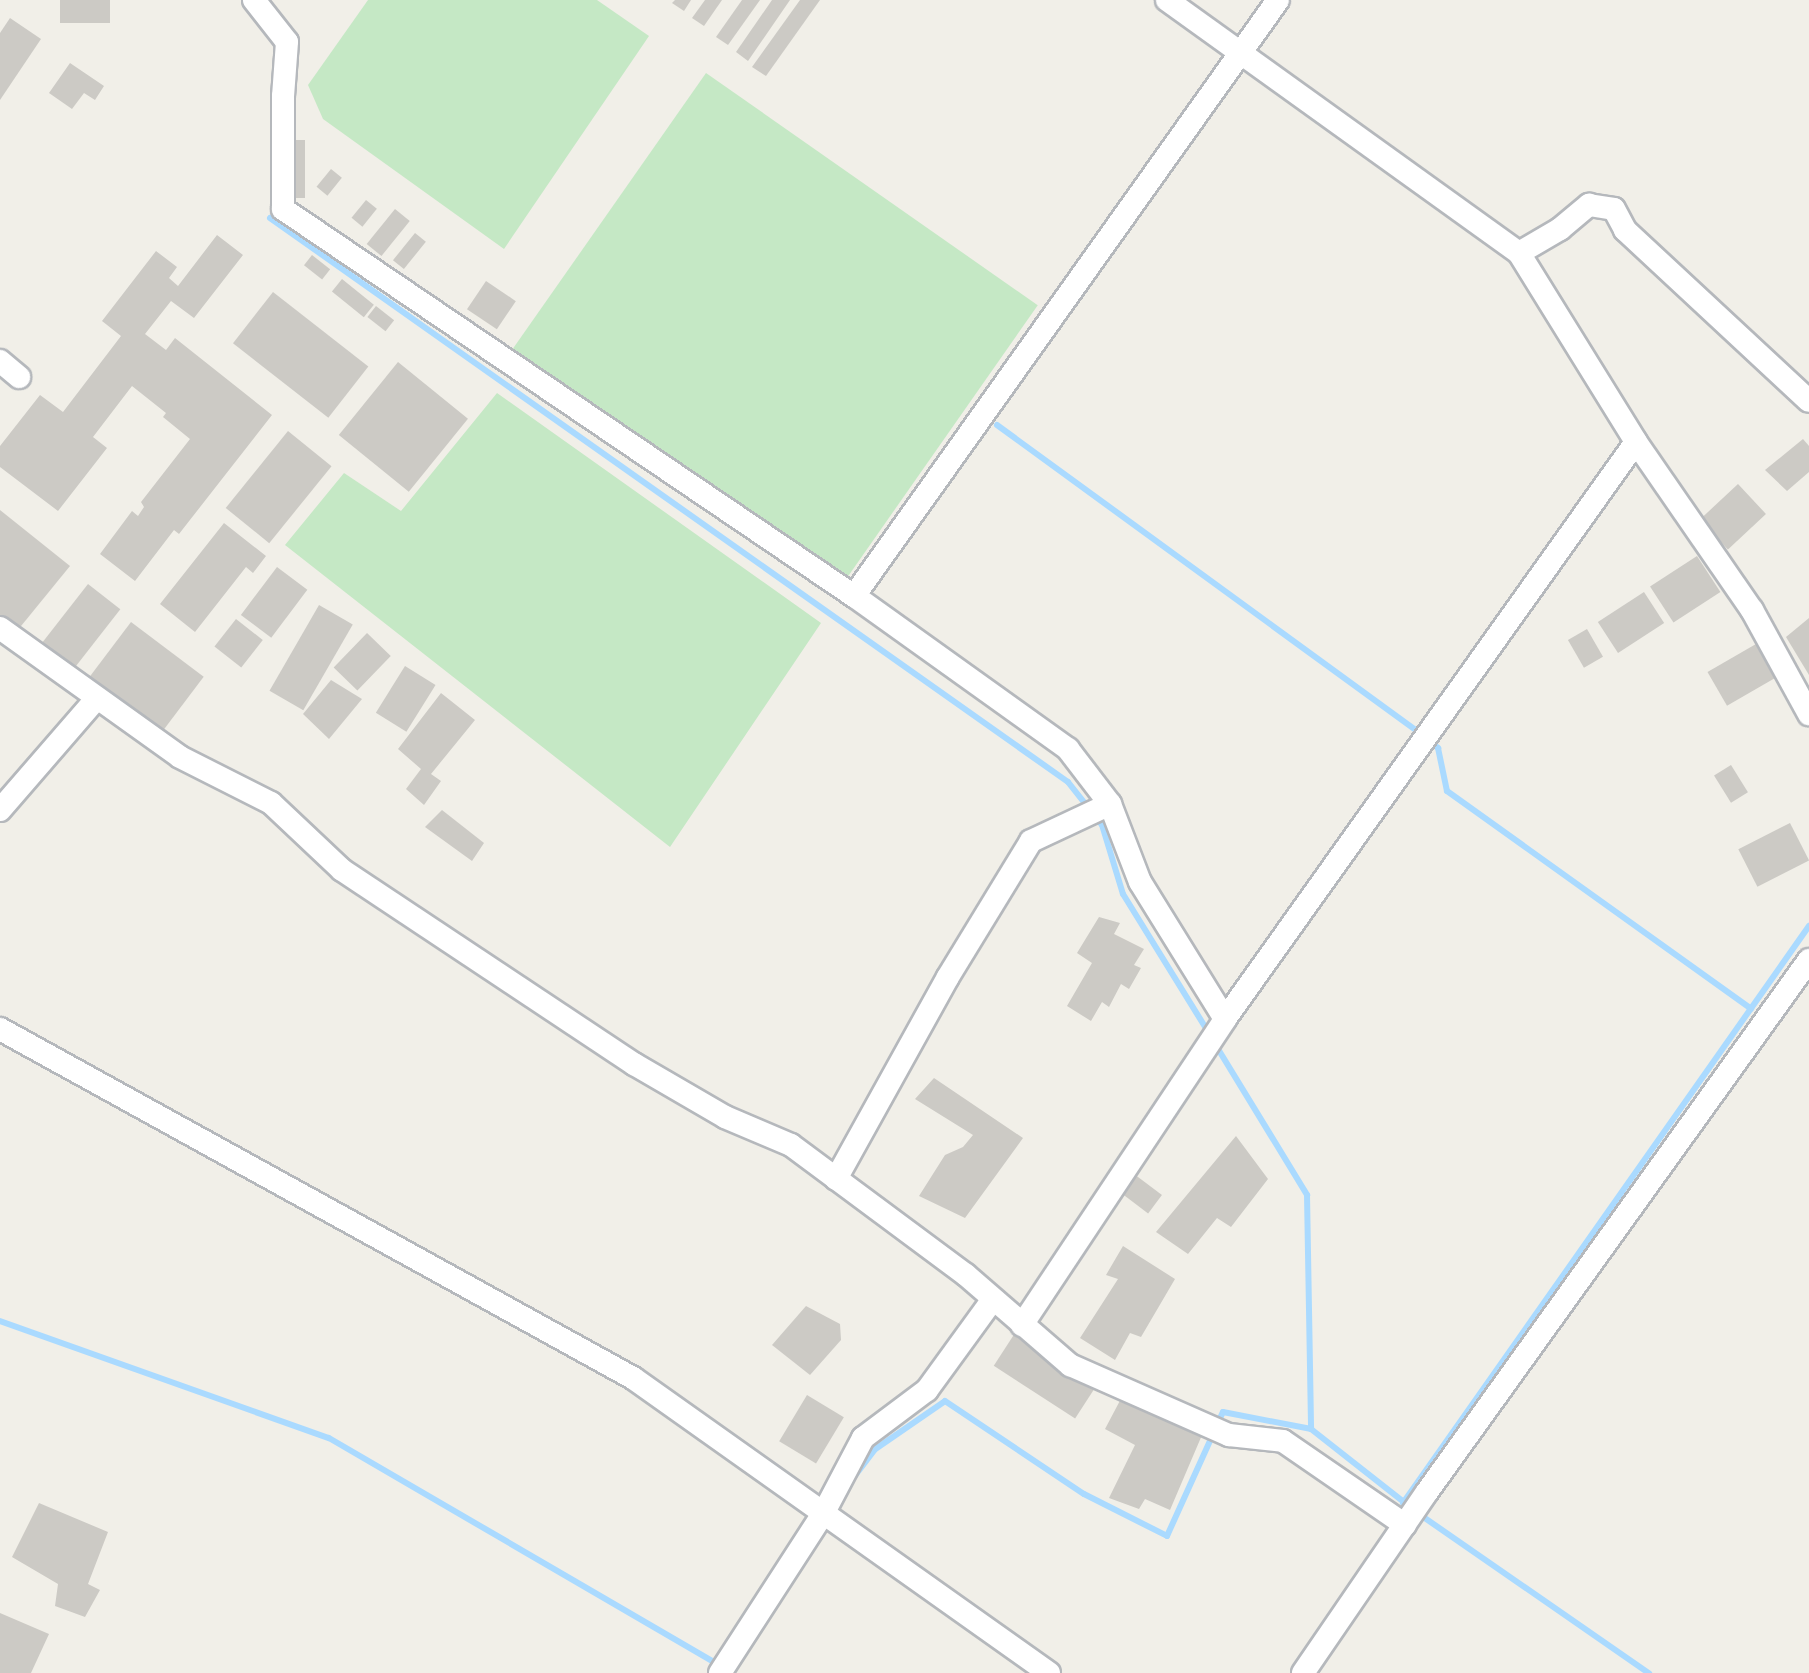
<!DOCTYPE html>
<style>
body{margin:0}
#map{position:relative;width:1809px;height:1673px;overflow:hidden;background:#f1efe8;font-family:"Roboto Condensed",sans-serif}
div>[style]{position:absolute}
.green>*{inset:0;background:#c5e8c5;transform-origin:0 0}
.stream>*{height:6px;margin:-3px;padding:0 3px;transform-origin:3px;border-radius:3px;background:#aadaff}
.building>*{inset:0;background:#cccac5;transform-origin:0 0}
.roads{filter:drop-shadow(2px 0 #b5b8bc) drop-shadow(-2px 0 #b5b8bc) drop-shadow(0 2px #b5b8bc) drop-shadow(0 -2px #b5b8bc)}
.minor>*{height:22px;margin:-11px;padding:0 11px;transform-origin:11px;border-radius:11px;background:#fff}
span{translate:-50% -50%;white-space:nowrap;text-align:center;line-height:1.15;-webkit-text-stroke:6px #fff;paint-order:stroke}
</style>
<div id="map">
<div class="green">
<div style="clip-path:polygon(368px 0,597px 0,649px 36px,504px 249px,323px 119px,308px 85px)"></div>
<div style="left:706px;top:73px;width:405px;height:338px;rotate:35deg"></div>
<div style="clip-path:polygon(497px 393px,821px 623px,670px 847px,285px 545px,344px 473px,401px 511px)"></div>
</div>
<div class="stream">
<div style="left:270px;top:218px;width:977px;rotate:35.25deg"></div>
<div style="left:1068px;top:782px;width:55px;rotate:51.7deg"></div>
<div style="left:1102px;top:825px;width:72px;rotate:73.1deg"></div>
<div style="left:1123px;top:894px;width:166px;rotate:58.3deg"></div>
<div style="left:997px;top:425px;width:525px;rotate:36.08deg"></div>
<div style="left:1430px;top:741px;width:11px;rotate:41deg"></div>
<div style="left:1438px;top:748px;width:44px;rotate:78.2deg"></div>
<div style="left:1447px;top:791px;width:374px;rotate:35.6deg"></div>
<div style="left:1215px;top:1044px;width:177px;rotate:58.6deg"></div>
<div style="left:1307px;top:1195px;width:234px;rotate:89deg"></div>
<div style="left:1311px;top:1429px;width:126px;rotate:38.2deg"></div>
<div style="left:0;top:1321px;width:349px;rotate:19.6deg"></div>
<div style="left:329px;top:1438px;width:451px;rotate:30.2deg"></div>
<div style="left:1218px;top:1423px;width:12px;rotate:-66deg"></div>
<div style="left:1223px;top:1412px;width:90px;rotate:10.9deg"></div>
<div style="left:854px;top:1477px;width:34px;rotate:-53deg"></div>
<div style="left:874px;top:1450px;width:86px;rotate:-34.6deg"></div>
<div style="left:945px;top:1401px;width:167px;rotate:33.8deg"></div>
<div style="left:1084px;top:1494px;width:93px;rotate:26.8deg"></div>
<div style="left:1167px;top:1536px;width:112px;rotate:-65.7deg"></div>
<div style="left:1403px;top:1503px;width:706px;rotate:-54.87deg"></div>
<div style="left:1419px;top:1514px;width:280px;rotate:34.7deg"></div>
</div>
<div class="building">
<div style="left:60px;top:0;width:50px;height:23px"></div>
<div style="clip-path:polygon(675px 0,691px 0,684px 11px,672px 3px)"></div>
<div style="clip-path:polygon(705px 0,722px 0,704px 26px,692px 18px)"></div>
<div style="clip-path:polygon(742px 0,760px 0,728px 45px,716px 37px)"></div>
<div style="clip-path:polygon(772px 0,790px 0,748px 61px,736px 52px)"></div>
<div style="clip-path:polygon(800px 0,820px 0,766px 76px,752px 67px)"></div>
<div style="clip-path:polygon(10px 18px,41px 39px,0 100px,0 33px)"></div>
<div style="clip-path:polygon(70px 63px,104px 86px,95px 100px,84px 93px,72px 109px,49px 93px)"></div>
<div style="left:291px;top:140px;width:14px;height:58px"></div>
<div style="left:331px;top:169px;width:14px;height:23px;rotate:39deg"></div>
<div style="left:366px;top:200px;width:14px;height:23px;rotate:39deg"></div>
<div style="left:395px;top:209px;width:19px;height:45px;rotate:39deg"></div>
<div style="left:415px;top:233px;width:14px;height:35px;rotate:39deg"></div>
<div style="clip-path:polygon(217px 235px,243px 255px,194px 318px,171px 301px,145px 334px,166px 350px,175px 338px,272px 415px,179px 534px,174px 530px,135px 581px,100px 554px,132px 511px,138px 516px,144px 507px,141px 502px,190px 439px,163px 417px,166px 413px,132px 386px,93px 437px,107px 448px,58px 511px,0 467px,0 446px,40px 395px,63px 412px,121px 336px,102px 321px,156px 251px,177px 267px,169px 278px,178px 286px)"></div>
<div style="left:312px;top:255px;width:23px;height:13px;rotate:38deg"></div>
<div style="left:342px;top:279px;width:41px;height:16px;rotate:39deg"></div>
<div style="left:486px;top:281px;width:36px;height:34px;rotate:34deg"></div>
<div style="left:273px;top:292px;width:121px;height:65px;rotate:38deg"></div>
<div style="left:376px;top:306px;width:23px;height:14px;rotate:38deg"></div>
<div style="left:398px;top:362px;width:90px;height:94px;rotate:39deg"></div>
<div style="left:288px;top:431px;width:56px;height:99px;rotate:39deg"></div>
<div style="clip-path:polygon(1803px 439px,1809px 446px,1809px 472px,1787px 491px,1765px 470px)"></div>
<div style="left:1738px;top:484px;width:41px;height:52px;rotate:47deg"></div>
<div style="clip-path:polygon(0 510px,70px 566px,17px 631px,0 617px)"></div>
<div style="clip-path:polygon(224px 523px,266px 556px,253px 573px,246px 567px,195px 632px,160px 604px)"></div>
<div style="left:1697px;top:556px;width:43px;height:56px;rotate:57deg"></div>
<div style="left:277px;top:567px;width:38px;height:60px;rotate:37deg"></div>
<div style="left:88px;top:584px;width:41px;height:77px;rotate:38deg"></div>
<div style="left:1644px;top:592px;width:37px;height:55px;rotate:57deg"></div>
<div style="left:319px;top:605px;width:39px;height:99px;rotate:30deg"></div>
<div style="clip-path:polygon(1809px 618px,1809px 675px,1786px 637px)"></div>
<div style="left:236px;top:619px;width:34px;height:35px;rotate:38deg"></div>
<div style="left:131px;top:622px;width:91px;height:69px;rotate:37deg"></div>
<div style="left:1587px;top:629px;width:32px;height:22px;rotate:60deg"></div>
<div style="left:367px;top:633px;width:33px;height:48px;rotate:44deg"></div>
<div style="left:1756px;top:644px;width:39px;height:56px;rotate:60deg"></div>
<div style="left:405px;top:666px;width:36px;height:55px;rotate:32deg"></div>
<div style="clip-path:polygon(331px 680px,362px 699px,329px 739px,303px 714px)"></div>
<div style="clip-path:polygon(441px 693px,475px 720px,431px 774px,441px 781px,424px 805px,406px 789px,421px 769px,398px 749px)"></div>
<div style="left:1731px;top:765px;width:32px;height:20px;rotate:58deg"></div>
<div style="clip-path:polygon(442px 810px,484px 843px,472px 861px,425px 827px)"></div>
<div style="left:1790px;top:823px;width:42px;height:58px;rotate:63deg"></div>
<div style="clip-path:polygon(1099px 917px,1120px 923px,1114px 934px,1144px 949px,1134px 965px,1141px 968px,1129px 989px,1121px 984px,1109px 1007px,1102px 1002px,1091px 1021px,1067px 1006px,1092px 963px,1077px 953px)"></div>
<div style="clip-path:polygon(934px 1078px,1023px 1138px,965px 1218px,919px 1196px,945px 1155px,963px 1147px,973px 1135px,915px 1099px)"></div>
<div style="clip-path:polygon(1236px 1136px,1268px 1179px,1231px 1227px,1217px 1218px,1188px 1254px,1156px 1232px)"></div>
<div style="left:1134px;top:1174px;width:35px;height:23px;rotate:37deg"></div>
<div style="clip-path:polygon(1123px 1246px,1175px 1279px,1141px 1337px,1130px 1333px,1115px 1360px,1080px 1338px,1118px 1279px,1106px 1275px)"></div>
<div style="clip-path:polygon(806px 1306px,840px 1324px,841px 1340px,810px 1375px,772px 1345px)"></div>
<div style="left:1015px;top:1333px;width:97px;height:39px;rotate:33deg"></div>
<div style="clip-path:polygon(1124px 1393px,1205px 1428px,1170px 1510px,1145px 1499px,1139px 1509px,1109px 1498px,1135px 1445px,1105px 1429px)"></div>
<div style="left:807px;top:1395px;width:43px;height:54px;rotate:31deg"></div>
<div style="clip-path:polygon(39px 1503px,108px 1532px,88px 1584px,100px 1590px,85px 1617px,55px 1606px,58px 1584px,12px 1557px)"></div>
<div style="clip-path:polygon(0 1613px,49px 1634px,31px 1673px,0 1673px)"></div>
</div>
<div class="roads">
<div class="minor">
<div style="left:254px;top:0;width:53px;rotate:51.8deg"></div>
<div style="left:287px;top:42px;width:54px;rotate:94.2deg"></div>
<div style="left:283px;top:96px;width:113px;rotate:90deg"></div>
<div style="left:283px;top:209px;width:690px;rotate:34.13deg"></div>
<div style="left:1167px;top:0;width:433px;rotate:35.7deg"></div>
<div style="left:1519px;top:253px;width:222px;rotate:58.2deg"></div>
<div style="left:1636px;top:442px;width:204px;rotate:55.4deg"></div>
<div style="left:1752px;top:610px;width:119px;rotate:61.3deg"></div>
<div style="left:1519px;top:253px;width:48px;rotate:-30.3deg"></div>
<div style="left:1560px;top:229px;width:38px;rotate:-40deg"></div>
<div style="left:1589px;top:205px;width:25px;rotate:9deg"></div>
<div style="left:1614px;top:209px;width:24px;rotate:62deg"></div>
<div style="left:1625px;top:230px;width:251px;rotate:42.9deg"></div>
<div style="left:0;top:361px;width:25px;rotate:40deg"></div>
<div style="left:0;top:628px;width:221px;rotate:35.6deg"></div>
<div style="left:180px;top:757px;width:102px;rotate:26.8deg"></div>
<div style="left:271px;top:803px;width:98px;rotate:43.3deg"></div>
<div style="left:342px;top:870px;width:351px;rotate:33.6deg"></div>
<div style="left:634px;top:1064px;width:105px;rotate:30.2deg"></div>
<div style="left:725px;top:1117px;width:72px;rotate:23deg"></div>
<div style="left:791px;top:1145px;width:218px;rotate:36.6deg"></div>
<div style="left:966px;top:1275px;width:138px;rotate:40.9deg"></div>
<div style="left:1070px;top:1365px;width:174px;rotate:23.8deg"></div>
<div style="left:1229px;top:1435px;width:54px;rotate:6.3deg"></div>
<div style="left:1283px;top:1441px;width:148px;rotate:34.5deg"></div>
<div style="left:0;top:810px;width:147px;rotate:-49.1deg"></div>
<div style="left:1225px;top:1019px;width:161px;rotate:-121.8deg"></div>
<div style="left:1140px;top:882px;width:84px;rotate:-111deg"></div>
<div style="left:1110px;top:804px;width:69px;rotate:-127.4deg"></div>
<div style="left:1068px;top:749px;width:263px;rotate:-144.4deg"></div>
<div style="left:854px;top:596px;width:731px;rotate:-54.57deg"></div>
<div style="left:0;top:1029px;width:723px;rotate:28.87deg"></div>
<div style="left:633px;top:1378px;width:510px;rotate:35.34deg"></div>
<div style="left:836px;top:1179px;width:231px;rotate:-61deg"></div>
<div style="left:948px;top:977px;width:159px;rotate:-58.6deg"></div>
<div style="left:1031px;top:841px;width:87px;rotate:-25.1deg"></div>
<div style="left:1022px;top:1325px;width:367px;rotate:-56.4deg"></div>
<div style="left:1225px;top:1019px;width:708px;rotate:-54.54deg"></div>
<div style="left:720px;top:1673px;width:189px;rotate:-57.1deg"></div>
<div style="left:823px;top:1514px;width:86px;rotate:-62.2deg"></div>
<div style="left:863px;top:1438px;width:80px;rotate:-36.9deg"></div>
<div style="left:927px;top:1390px;width:112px;rotate:-54deg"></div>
<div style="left:1303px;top:1673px;width:219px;rotate:-55.6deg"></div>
<div style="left:1427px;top:1492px;width:655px;rotate:-54.32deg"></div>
</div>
</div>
</div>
